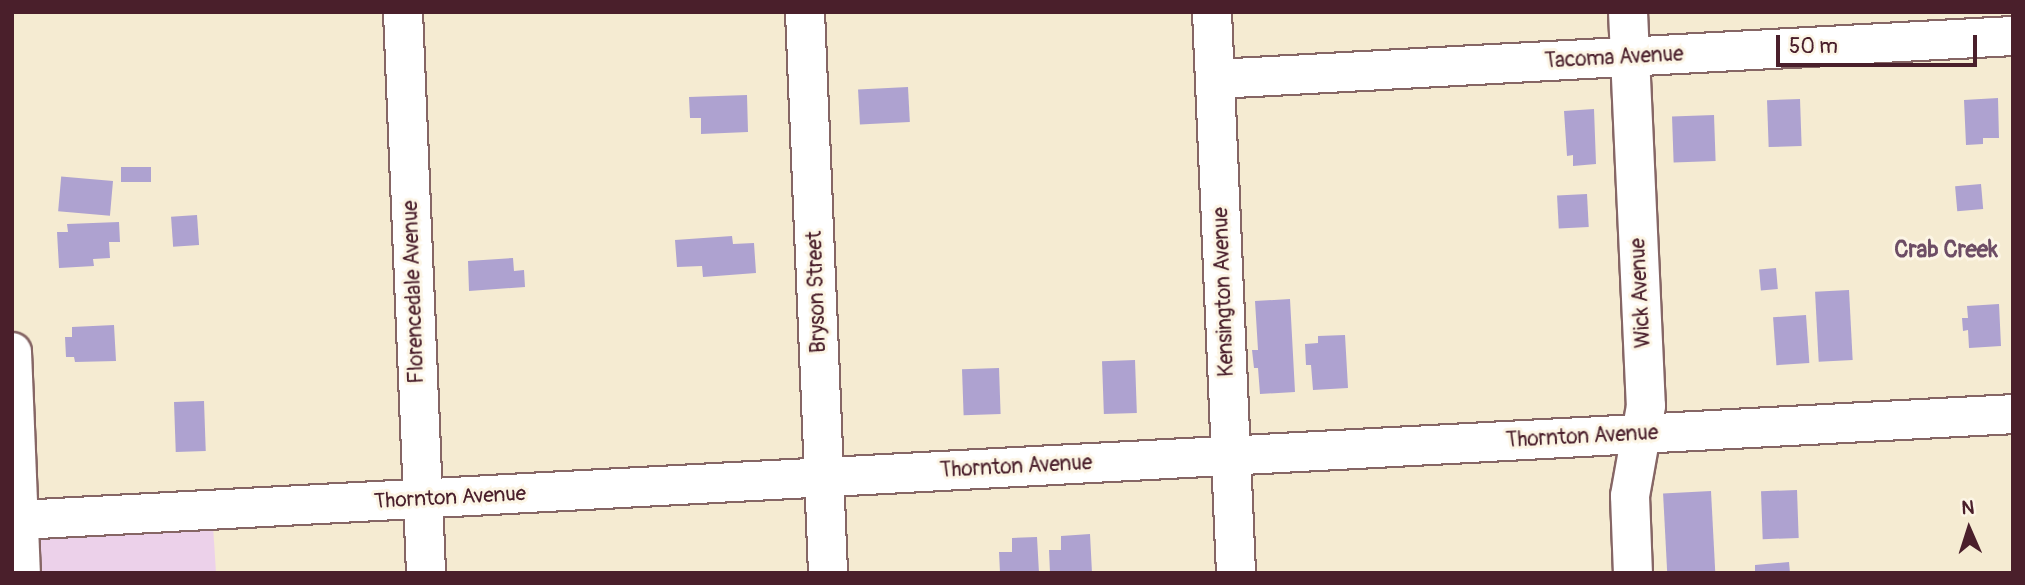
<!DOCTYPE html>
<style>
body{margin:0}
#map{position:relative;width:2025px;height:585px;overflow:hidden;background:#f5ebd2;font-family:Pangolin,sans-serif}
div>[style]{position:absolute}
.built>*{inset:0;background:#ecd1ea}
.building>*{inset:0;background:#aea2d0;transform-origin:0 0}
.roads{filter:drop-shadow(2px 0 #866665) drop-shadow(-2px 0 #866665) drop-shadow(0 2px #866665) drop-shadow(0 -2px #866665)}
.minor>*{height:38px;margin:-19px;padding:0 19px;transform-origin:19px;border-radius:19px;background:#fff}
span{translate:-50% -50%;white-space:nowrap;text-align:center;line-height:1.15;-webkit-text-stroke:6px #fcf5e5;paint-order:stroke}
.street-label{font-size:21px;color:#4a1f2b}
.neighbourhood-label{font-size:23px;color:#6d4d65;font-weight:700}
.frame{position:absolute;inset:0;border:14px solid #4a1f2b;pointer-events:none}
.north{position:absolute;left:1934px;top:494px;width:70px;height:70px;-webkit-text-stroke:5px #fcf5e5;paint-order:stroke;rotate:357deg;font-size:19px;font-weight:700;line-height:28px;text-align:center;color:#4a1f2b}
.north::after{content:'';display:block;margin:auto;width:24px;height:32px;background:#4a1f2b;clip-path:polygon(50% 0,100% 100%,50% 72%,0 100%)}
.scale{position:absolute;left:1776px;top:35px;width:201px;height:32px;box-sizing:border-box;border:4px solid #4a1f2b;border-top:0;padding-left:9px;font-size:21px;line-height:24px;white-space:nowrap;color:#4a1f2b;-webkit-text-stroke:5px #fcf5e5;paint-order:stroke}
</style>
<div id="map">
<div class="built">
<div style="clip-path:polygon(212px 510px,216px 573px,21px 573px,19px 520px)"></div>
</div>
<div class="building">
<div style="left:908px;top:87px;width:35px;height:50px;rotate:87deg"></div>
<div style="clip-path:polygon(747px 95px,748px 132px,701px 134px,701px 118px,690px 118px,689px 97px)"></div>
<div style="clip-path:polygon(1998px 98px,1999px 138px,1983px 138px,1983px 144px,1966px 145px,1964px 100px)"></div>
<div style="left:1800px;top:99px;width:47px;height:33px;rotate:88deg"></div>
<div style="clip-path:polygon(1594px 109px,1596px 164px,1573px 166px,1573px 155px,1567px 156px,1564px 111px)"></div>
<div style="left:1714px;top:115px;width:46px;height:42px;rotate:88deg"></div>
<div style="left:151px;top:167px;width:15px;height:30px;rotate:90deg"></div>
<div style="left:113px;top:181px;width:35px;height:52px;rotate:95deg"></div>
<div style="left:1981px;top:184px;width:25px;height:26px;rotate:85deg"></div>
<div style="left:1587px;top:194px;width:33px;height:30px;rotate:87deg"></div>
<div style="left:197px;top:215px;width:30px;height:26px;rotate:86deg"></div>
<div style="clip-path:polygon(119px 222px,120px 242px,109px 242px,110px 258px,93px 259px,94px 266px,59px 268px,57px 232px,68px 232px,67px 224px)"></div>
<div style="clip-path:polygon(732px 236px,733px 244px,754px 243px,756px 273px,703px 277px,702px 266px,677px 267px,675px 240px)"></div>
<div style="clip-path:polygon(513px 258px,514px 271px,524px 270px,525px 287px,469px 291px,468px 261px)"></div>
<div style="left:1776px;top:268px;width:21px;height:17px;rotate:85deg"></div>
<div style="left:1849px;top:290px;width:70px;height:34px;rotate:87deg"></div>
<div style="clip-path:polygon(1290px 299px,1295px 392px,1260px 394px,1258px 368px,1254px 368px,1252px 350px,1258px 350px,1255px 301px)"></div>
<div style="clip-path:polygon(1999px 304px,2001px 346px,1969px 348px,1968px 330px,1963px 331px,1962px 318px,1968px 318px,1967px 306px)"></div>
<div style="left:1806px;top:315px;width:48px;height:33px;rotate:86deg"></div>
<div style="clip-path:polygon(114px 325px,116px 361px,75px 362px,74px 357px,66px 357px,65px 337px,72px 337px,72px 327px)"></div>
<div style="clip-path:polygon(1345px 335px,1348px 388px,1313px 390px,1311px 365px,1306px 365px,1305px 344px,1318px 343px,1318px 336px)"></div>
<div style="left:1135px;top:360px;width:53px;height:33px;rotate:88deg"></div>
<div style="left:999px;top:368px;width:46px;height:37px;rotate:88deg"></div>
<div style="left:204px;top:401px;width:50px;height:30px;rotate:88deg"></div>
<div style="left:1797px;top:490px;width:48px;height:36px;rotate:88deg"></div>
<div style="left:1711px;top:491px;width:81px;height:48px;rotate:87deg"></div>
<div style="clip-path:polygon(1090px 534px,1092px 573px,1050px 573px,1049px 550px,1061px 550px,1061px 536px)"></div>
<div style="clip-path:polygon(1037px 537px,1039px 573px,1000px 573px,999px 552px,1012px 552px,1012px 538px)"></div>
<div style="clip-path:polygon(1789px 562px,1790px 573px,1755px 573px,1755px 565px)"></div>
</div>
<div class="roads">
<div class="minor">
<div style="left:403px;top:12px;width:561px;rotate:87.65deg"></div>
<div style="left:805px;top:12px;width:561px;rotate:87.65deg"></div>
<div style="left:1212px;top:12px;width:562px;rotate:87.55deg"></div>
<div style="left:1628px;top:12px;width:394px;rotate:87.4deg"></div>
<div style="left:1646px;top:406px;width:91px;rotate:100.1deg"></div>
<div style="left:1630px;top:496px;width:77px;rotate:87.8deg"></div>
<div style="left:1216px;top:79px;width:798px;rotate:-3.09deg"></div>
<div style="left:12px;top:352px;width:221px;rotate:87.7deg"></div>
<div style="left:19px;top:520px;width:1997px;rotate:-3.04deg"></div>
</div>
</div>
<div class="street-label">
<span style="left:1614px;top:58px;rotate:-3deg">Tacoma Avenue</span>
<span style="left:414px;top:292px;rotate:-92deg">Florencedale Avenue</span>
<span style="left:817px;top:292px;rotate:-92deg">Bryson Street</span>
<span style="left:1224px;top:292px;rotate:-92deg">Kensington Avenue</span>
<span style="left:1641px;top:293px;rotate:-93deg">Wick Avenue</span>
<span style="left:1582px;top:437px;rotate:-3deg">Thornton Avenue</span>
<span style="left:1016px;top:467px;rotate:-3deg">Thornton Avenue</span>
<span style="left:450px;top:498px;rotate:-3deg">Thornton Avenue</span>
</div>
<div class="neighbourhood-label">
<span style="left:1946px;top:250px">Crab Creek</span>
</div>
<div class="frame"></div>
<div class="north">N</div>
<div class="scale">50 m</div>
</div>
